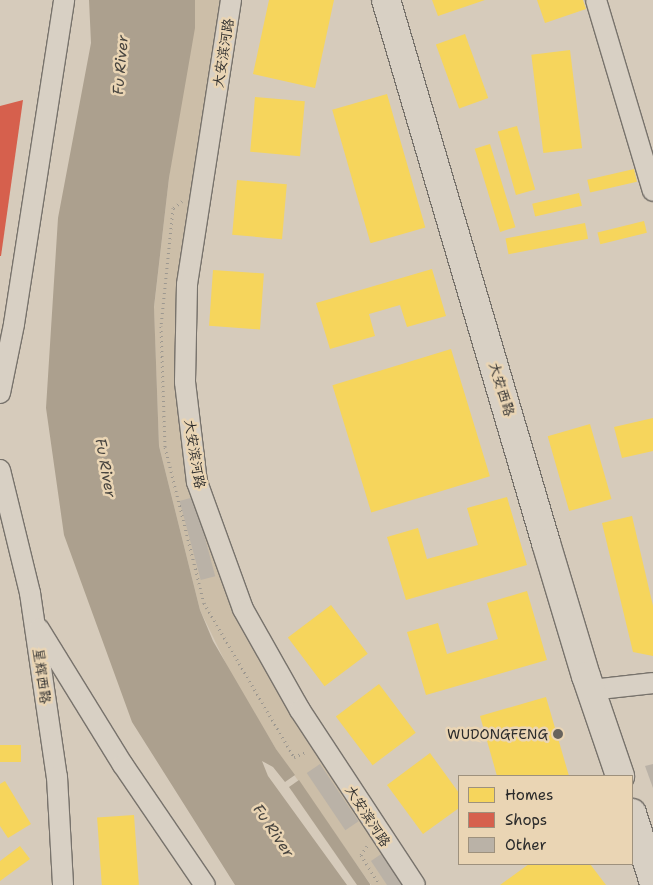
<!DOCTYPE html>
<meta charset="utf-8">
<style>
body{margin:0}
#map{position:relative;width:653px;height:885px;overflow:hidden;background:#d6cbbb;font-family:"Shantell Sans","LXGW WenKai TC",sans-serif}
div>[style]{position:absolute}
.green>*{inset:0;background:#ccbea8}
.water>*{inset:0;background:#aca08e}
.homes>*{inset:0;background:#f6d55c;transform-origin:0 0}
.shops>*{inset:0;background:#d6604d}
.building>*{inset:0;background:#bab2a7;transform-origin:0 0}
.path>*{height:3px;margin-top:-1.5px;transform-origin:0;background:repeating-linear-gradient(90deg,#9d9890 0 1px,transparent 0 5px)}
.roads{filter:drop-shadow(1px 0 #78736c) drop-shadow(-1px 0 #78736c) drop-shadow(0 1px #78736c) drop-shadow(0 -1px #78736c)}
.street>*{height:20px;margin:-10px;padding:0 10px;transform-origin:10px;border-radius:10px;background:#d8d0c4}
.secondary>*{height:28px;margin:-14px;padding:0 14px;transform-origin:14px;border-radius:14px;background:#d8d0c4}
.dots>*{width:14px;height:14px;translate:-50% -50%;box-sizing:border-box;border:2px solid #ead5b4;border-radius:50%}
span{translate:-50% -50%;white-space:nowrap;text-align:center;line-height:1.15;-webkit-text-stroke:5px #ead5b4;paint-order:stroke}
.street-label{font-size:14px;color:#2b2b2b}
.poi-label{font-size:14px;color:#2b2b2b}
.right{translate:-100% -50%;text-align:right}
.water-label{font-size:15px;color:#47443f;font-style:italic}
.legend{position:absolute;left:458px;top:775px;width:175px;height:90px;box-sizing:border-box;background:#ead5b4;border:1px solid #9e917d;margin:0;padding:6px 9px;list-style:none;font-size:15px;color:#2b2b2b}
.legend li{display:flex;align-items:center;gap:10px;height:25px}
.legend b{width:25px;border:1px solid #9e917d}
</style>
<div id="map">
<div class="green">
<div style="clip-path:polygon(195px 0,223px 0,181px 386px,229px 590px,409px 885px,371px 885px,276px 749px,230px 672px,200px 610px,159px 446px,154px 308px,169px 178px)"></div>
</div>
<div class="water">
<div style="clip-path:polygon(89px 0,195px 0,195px 28px,169px 178px,154px 307px,159px 446px,200px 610px,213px 641px,276px 749px,295px 775px,285px 782px,273px 767px,262px 761px,268px 776px,347px 885px,235px 885px,132px 722px,64px 535px,46px 408px,58px 218px,91px 43px)"></div>
<div style="clip-path:polygon(299px 780px,370px 884px,370px 885px,357px 885px,289px 787px)"></div>
</div>
<div class="homes">
<div style="clip-path:polygon(269px 0,334px 0,315px 88px,253px 74px)"></div>
<div style="clip-path:polygon(432px 0,485px 0,438px 16px)"></div>
<div style="clip-path:polygon(537px 0,583px 0,586px 9px,545px 23px)"></div>
<div style="left:465px;top:34px;width:68px;height:31px;rotate:70deg"></div>
<div style="left:570px;top:50px;width:99px;height:39px;rotate:83deg"></div>
<div style="left:387px;top:94px;width:139px;height:57px;rotate:74deg"></div>
<div style="left:255px;top:97px;width:50px;height:55px;rotate:5deg"></div>
<div style="left:517px;top:126px;width:66px;height:20px;rotate:74deg"></div>
<div style="left:490px;top:144px;width:87px;height:16px;rotate:73deg"></div>
<div style="left:634px;top:169px;width:13px;height:48px;rotate:77deg"></div>
<div style="left:237px;top:180px;width:50px;height:55px;rotate:5deg"></div>
<div style="left:579px;top:193px;width:13px;height:48px;rotate:77deg"></div>
<div style="left:644px;top:221px;width:12px;height:48px;rotate:76deg"></div>
<div style="left:585px;top:223px;width:16px;height:81px;rotate:79deg"></div>
<div style="clip-path:polygon(432px 269px,446px 316px,407px 327px,400px 305px,369px 314px,375px 336px,330px 349px,316px 303px)"></div>
<div style="left:213px;top:270px;width:51px;height:56px;rotate:4deg"></div>
<div style="left:451px;top:349px;width:133px;height:124px;rotate:73deg"></div>
<div style="clip-path:polygon(653px 418px,653px 451px,622px 458px,614px 427px)"></div>
<div style="left:590px;top:424px;width:78px;height:44px;rotate:74deg"></div>
<div style="clip-path:polygon(507px 497px,527px 565px,406px 600px,387px 537px,418px 528px,427px 559px,478px 545px,467px 508px)"></div>
<div style="clip-path:polygon(632px 516px,653px 606px,653px 656px,633px 652px,602px 523px)"></div>
<div style="clip-path:polygon(527px 591px,547px 660px,426px 695px,407px 632px,438px 623px,447px 654px,498px 639px,487px 603px)"></div>
<div style="left:331px;top:605px;width:61px;height:54px;rotate:53deg"></div>
<div style="left:379px;top:684px;width:61px;height:54px;rotate:53deg"></div>
<div style="clip-path:polygon(546px 697px,569px 776px,497px 776px,480px 716px)"></div>
<div style="left:0;top:745px;width:21px;height:17px"></div>
<div style="clip-path:polygon(430px 753px,459px 793px,459px 808px,423px 834px,387px 785px)"></div>
<div style="clip-path:polygon(5px 781px,31px 824px,8px 838px,0 826px,0 784px)"></div>
<div style="left:134px;top:815px;width:70px;height:37px;rotate:86deg"></div>
<div style="clip-path:polygon(20px 846px,30px 859px,0 881px,0 861px)"></div>
<div style="clip-path:polygon(529px 864px,590px 864px,606px 885px,500px 885px)"></div>
</div>
<div class="shops">
<div style="clip-path:polygon(23px 100px,1px 256px,0 256px,0 106px)"></div>
</div>
<div class="building">
<div style="left:194px;top:497px;width:82px;height:15px;rotate:75deg"></div>
<div style="left:320px;top:764px;width:69px;height:16px;rotate:56deg"></div>
<div style="clip-path:polygon(653px 764px,653px 788px,645px 766px)"></div>
<div style="clip-path:polygon(384px 852px,406px 885px,387px 885px,371px 861px)"></div>
</div>
<div class="path">
<div style="left:182px;top:201px;width:11px;rotate:142deg"></div>
<div style="left:173px;top:208px;width:119px;rotate:95.8deg"></div>
<div style="left:161px;top:326px;width:121px;rotate:88.1deg"></div>
<div style="left:165px;top:447px;width:161px;rotate:76deg"></div>
<div style="left:204px;top:603px;width:178px;rotate:59.7deg"></div>
<div style="left:294px;top:757px;width:13px;rotate:-23deg"></div>
<div style="left:367px;top:846px;width:11px;rotate:124deg"></div>
<div style="left:361px;top:855px;width:36px;rotate:58deg"></div>
</div>
<div class="roads">
<div class="street">
<div style="left:231px;top:0;width:288px;rotate:98.8deg"></div>
<div style="left:187px;top:285px;width:97px;rotate:91.2deg"></div>
<div style="left:185px;top:382px;width:101px;rotate:83.2deg"></div>
<div style="left:197px;top:482px;width:135px;rotate:70.1deg"></div>
<div style="left:243px;top:609px;width:116px;rotate:60.6deg"></div>
<div style="left:300px;top:710px;width:209px;rotate:56.7deg"></div>
<div style="left:596px;top:0;width:199px;rotate:73.4deg"></div>
<div style="left:0;top:393px;width:70px;rotate:-78.5deg"></div>
<div style="left:14px;top:324px;width:328px;rotate:-81.2deg"></div>
<div style="left:0;top:470px;width:127px;rotate:76.3deg"></div>
<div style="left:30px;top:593px;width:186px;rotate:81.7deg"></div>
<div style="left:57px;top:777px;width:108px;rotate:86.8deg"></div>
<div style="left:39px;top:629px;width:160px;rotate:58.3deg"></div>
<div style="left:123px;top:765px;width:145px;rotate:55.7deg"></div>
<div style="left:591px;top:690px;width:62px;rotate:-6.4deg"></div>
</div>
<div class="secondary">
<div style="left:386px;top:0;width:566px;rotate:73.58deg"></div>
<div style="left:546px;top:543px;width:139px;rotate:73.3deg"></div>
<div style="left:586px;top:676px;width:106px;rotate:71.2deg"></div>
<div style="left:632px;top:813px;width:70px;rotate:72.6deg"></div>
</div>
</div>
<div class="dots">
<div style="left:558px;top:734px;background:#67635d"></div>
</div>
<div class="street-label">
<span style="left:223px;top:53px;rotate:-81deg">大安滨河路</span>
<span style="left:502px;top:389px;rotate:73deg">大安西路</span>
<span style="left:195px;top:454px;rotate:81deg">大安滨河路</span>
<span style="left:42px;top:676px;rotate:82deg">星辉西路</span>
<span style="left:368px;top:816px;rotate:57deg">大安滨河路</span>
</div>
<div class="poi-label">
<span class="right" style="left:548px;top:734px">WUDONGFENG</span>
</div>
<div class="water-label">
<span style="left:121px;top:65px;rotate:-85deg">Fu River</span>
<span style="left:105px;top:468px;rotate:80deg">Fu River</span>
<span style="left:273px;top:831px;rotate:56deg">Fu River</span>
</div>
<ul class="legend">
<li><b style="height:14px;background:#f6d55c"></b>Homes</li>
<li><b style="height:14px;background:#d6604d"></b>Shops</li>
<li><b style="height:14px;background:#bab2a7"></b>Other</li>
</ul>
</div>
